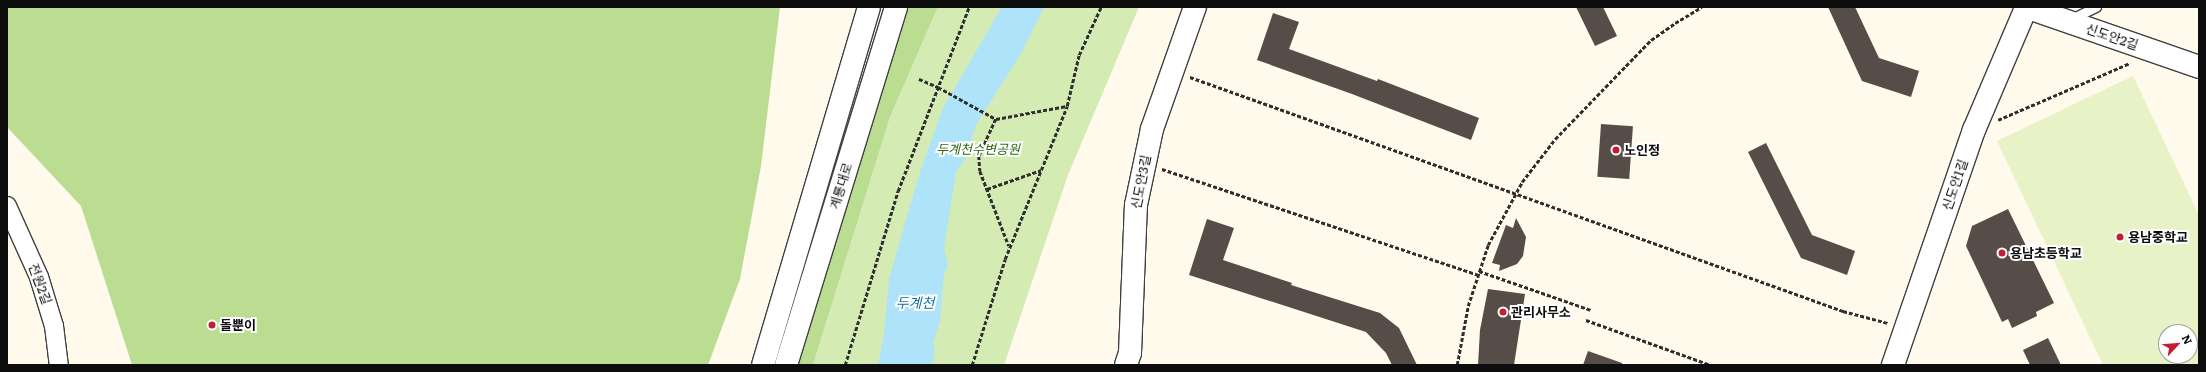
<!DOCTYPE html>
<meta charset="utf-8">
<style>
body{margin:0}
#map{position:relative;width:2206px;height:372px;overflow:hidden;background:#fffaec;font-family:Literata,"Noto Sans KR",serif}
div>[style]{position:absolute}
.green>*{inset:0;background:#d5ebb4}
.forest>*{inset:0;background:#badd92}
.pitch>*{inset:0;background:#e7f2c6}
.water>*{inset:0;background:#aee3f9}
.building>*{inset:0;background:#564d48;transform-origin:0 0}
.path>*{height:2.5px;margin-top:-1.25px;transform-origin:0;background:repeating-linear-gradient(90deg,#2f2f2f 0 4px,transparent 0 6px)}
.roads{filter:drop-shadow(1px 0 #404040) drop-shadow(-1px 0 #404040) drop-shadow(0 1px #404040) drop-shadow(0 -1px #404040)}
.service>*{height:9px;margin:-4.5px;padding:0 4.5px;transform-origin:4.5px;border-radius:4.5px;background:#fff}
.minor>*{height:18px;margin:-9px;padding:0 9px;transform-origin:9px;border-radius:9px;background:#fff}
.tertiary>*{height:22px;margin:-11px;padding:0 11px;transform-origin:11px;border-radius:11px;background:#fff}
.dots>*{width:11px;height:11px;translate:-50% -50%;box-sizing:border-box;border:2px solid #fff;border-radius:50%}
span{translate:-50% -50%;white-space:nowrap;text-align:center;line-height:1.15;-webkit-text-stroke:4px #fff;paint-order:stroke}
.street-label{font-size:13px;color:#0d0d0d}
.park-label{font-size:13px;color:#30681a;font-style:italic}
.poi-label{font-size:13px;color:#0d0d0d;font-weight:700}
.left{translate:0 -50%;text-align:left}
.water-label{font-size:14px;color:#0f70a5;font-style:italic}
.frame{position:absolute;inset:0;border:8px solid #0d0d0d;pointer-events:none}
.north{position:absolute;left:2158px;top:324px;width:40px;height:40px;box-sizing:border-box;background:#fff;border:1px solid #9e9e9e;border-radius:50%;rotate:64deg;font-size:11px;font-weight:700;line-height:16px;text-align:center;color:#0d0d0d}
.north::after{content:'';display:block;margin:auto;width:14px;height:18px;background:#c41d33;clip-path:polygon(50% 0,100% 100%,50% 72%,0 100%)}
</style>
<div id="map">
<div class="green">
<div style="clip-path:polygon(938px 7px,1139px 7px,1068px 175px,1004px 365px,813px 365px,890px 117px)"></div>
</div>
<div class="forest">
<div style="clip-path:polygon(7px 7px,780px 7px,761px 166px,740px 279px,708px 365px,132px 365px,81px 206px,7px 127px)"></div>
<div style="clip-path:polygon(906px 7px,938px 7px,890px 117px,813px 365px,793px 365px)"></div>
</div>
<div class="pitch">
<div style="clip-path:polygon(evenodd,2133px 76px,2199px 215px,2199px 365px,2103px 365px,1997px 141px,2133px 76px,2166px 332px,2190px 332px,2190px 356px,2166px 356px,2166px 332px)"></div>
</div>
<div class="water">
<div style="clip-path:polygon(1002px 7px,1044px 7px,1022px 52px,976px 125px,964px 161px,956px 172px,944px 248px,948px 266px,944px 273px,940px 322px,933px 342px,935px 352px,932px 365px,878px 365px,884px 334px,889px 279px,920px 172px,943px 108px)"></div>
</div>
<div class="building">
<div style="clip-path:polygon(1576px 7px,1603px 7px,1617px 36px,1595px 46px)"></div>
<div style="clip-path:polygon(1828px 7px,1855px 7px,1879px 58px,1919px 71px,1911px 97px,1862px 81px)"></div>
<div style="clip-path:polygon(1273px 13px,1299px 22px,1289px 49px,1377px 81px,1378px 79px,1479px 118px,1471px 140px,1352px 94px,1257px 60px)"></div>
<div style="left:1601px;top:124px;width:32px;height:53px;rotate:4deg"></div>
<div style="clip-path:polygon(1766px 143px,1812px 235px,1855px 251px,1847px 275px,1801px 258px,1748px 152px)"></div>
<div style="clip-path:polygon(2008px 209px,2054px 303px,2036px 312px,2037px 316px,2012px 328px,2008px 319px,2002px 322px,1966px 246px,1972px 226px)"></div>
<div style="clip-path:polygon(1516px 218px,1526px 237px,1523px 256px,1517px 264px,1499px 271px,1500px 265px,1492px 263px,1506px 225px,1513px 228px)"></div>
<div style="clip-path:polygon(1207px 219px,1234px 228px,1223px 260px,1292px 283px,1291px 285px,1380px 313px,1399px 328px,1417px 365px,1392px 365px,1386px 353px,1366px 332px,1189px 275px)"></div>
<div style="clip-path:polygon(1488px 289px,1525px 294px,1514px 365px,1478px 365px,1480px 330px)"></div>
<div style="clip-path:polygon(2048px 338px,2061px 365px,2030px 365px,2023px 350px)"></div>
<div style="clip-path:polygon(1588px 351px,1622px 363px,1622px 365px,1583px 365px)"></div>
</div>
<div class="path">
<div style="left:1190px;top:77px;width:694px;rotate:19.71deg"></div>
<div style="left:1843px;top:311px;width:47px;rotate:14.9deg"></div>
<div style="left:919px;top:79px;width:21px;rotate:23deg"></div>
<div style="left:938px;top:87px;width:66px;rotate:28.9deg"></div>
<div style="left:996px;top:119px;width:72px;rotate:-10.4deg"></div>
<div style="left:996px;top:119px;width:41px;rotate:114.7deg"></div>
<div style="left:979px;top:156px;width:15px;rotate:86deg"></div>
<div style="left:980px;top:171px;width:80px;rotate:68.9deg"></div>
<div style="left:1998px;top:120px;width:144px;rotate:-23.4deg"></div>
<div style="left:1162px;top:169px;width:333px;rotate:18.5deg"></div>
<div style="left:987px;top:189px;width:57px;rotate:-19.4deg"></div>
<div style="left:1479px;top:271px;width:119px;rotate:19.2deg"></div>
<div style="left:1586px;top:320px;width:133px;rotate:19.8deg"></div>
<div style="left:845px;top:365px;width:182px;rotate:-73.1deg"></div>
<div style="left:898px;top:191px;width:197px;rotate:-68.9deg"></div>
<div style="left:972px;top:365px;width:111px;rotate:-72.7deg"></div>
<div style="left:1005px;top:259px;width:165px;rotate:-67.9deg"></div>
<div style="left:1067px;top:106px;width:52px;rotate:-76.8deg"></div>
<div style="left:1079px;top:55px;width:53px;rotate:-65.4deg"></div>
<div style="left:1457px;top:365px;width:60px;rotate:-79.4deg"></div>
<div style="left:1468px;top:306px;width:64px;rotate:-71.8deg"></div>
<div style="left:1488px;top:245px;width:72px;rotate:-61.6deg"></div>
<div style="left:1522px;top:182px;width:54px;rotate:-52.5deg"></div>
<div style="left:1555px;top:139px;width:138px;rotate:-45.9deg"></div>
<div style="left:1651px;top:40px;width:29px;rotate:-35deg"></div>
<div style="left:1675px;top:23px;width:31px;rotate:-31deg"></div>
</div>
<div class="roads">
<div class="service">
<div style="left:2071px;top:19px;width:28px;rotate:-26deg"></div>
</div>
<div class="minor">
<div style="left:7px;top:206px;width:78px;rotate:65.7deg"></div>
<div style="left:39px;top:277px;width:51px;rotate:73deg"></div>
<div style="left:54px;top:326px;width:39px;rotate:83deg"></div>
</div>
<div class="tertiary">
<div style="left:2026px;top:7px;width:183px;rotate:19.1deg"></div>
<div style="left:763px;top:365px;width:373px;rotate:-73.5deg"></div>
<div style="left:786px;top:365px;width:375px;rotate:-72.9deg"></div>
<div style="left:1126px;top:365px;width:13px;rotate:-72deg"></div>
<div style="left:1130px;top:353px;width:148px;rotate:-87.7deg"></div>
<div style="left:1136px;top:205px;width:78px;rotate:-78.1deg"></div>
<div style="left:1152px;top:129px;width:129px;rotate:-70.6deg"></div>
<div style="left:1893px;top:365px;width:249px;rotate:-71deg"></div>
<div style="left:1974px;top:130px;width:133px;rotate:-66.9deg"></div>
</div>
</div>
<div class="dots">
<div style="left:1616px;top:150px;background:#c41d33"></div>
<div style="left:2120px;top:237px;background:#c41d33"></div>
<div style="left:2002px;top:253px;background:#c41d33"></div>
<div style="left:1503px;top:312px;background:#c41d33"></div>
<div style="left:212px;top:325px;background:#c41d33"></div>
</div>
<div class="street-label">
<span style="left:2112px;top:37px;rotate:19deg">신도안2길</span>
<span style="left:1141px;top:182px;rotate:-79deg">신도안3길</span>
<span style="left:1955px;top:185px;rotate:-71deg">신도안1길</span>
<span style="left:841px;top:186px;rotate:-73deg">계룡대로</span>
<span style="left:40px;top:284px;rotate:70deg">전원2길</span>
</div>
<div class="park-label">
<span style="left:978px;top:149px">두계천수변공원</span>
</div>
<div class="poi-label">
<span class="left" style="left:1624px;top:150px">노인정</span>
<span class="left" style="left:2128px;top:237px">용남중학교</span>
<span class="left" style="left:2010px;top:253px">용남초등학교</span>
<span class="left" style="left:1511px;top:312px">관리사무소</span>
<span class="left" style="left:220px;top:325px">돌뿐이</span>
</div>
<div class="water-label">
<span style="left:915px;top:302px">두계천</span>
</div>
<div class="frame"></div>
<div class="north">N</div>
</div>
